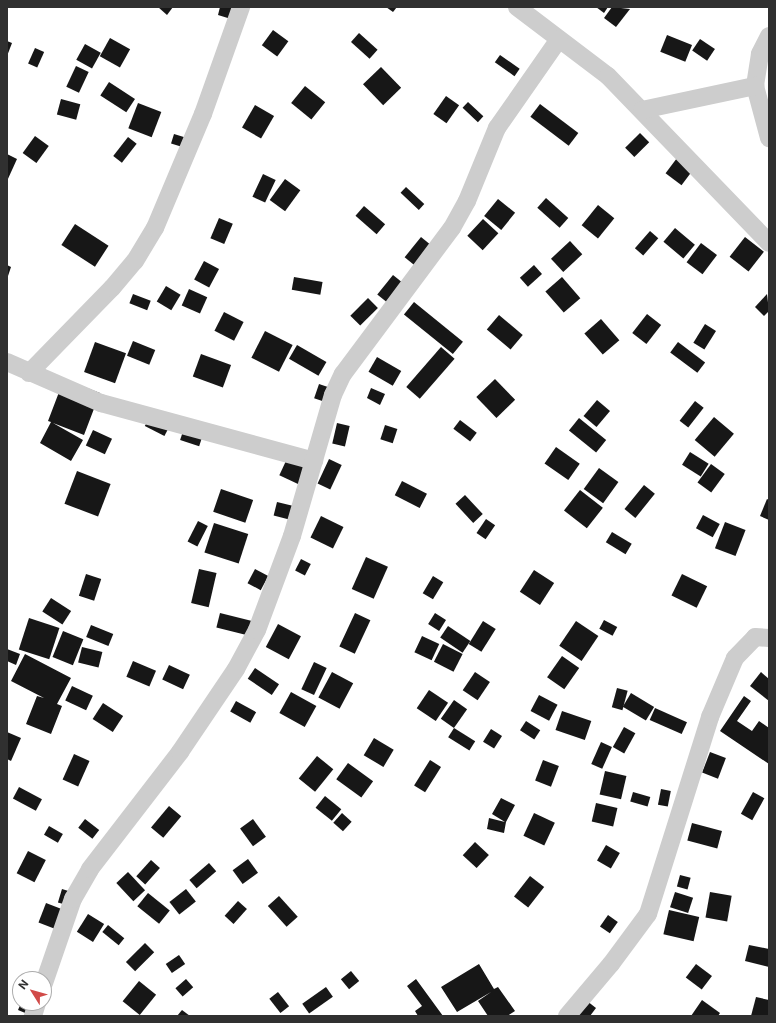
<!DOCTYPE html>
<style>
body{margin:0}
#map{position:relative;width:776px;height:1023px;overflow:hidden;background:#fff;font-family:Inter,sans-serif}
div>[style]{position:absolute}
.building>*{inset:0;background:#171717;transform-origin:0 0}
.minor>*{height:18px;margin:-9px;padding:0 9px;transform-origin:9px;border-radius:9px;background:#cdcdcd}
span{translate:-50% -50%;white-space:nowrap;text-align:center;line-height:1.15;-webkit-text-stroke:4px #fff;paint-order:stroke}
.frame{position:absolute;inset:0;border:8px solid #303030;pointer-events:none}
.north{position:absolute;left:12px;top:971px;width:40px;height:40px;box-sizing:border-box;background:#fff;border:1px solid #acacac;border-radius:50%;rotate:307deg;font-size:11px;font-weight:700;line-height:16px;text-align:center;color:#303030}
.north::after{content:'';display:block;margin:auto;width:14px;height:18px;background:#d14a48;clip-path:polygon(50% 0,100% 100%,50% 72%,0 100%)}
</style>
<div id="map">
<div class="building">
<div style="clip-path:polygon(158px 7px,173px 7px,167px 15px)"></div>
<div style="clip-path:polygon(220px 7px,235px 7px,231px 19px,218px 15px)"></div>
<div style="clip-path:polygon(386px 7px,397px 7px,393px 12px)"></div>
<div style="clip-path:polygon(596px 7px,608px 7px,604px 13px)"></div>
<div style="clip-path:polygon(612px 7px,630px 9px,616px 27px,604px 18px)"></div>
<div style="left:273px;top:30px;width:19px;height:19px;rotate:36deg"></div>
<div style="left:359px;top:33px;width:25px;height:12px;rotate:42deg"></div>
<div style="left:667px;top:35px;width:27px;height:18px;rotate:22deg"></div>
<div style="left:110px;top:38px;width:23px;height:21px;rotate:29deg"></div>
<div style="left:700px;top:39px;width:18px;height:14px;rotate:34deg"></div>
<div style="clip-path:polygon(7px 41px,12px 43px,7px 56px)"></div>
<div style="left:85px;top:44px;width:18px;height:18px;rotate:29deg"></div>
<div style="left:35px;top:48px;width:10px;height:17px;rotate:24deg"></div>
<div style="left:500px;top:55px;width:24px;height:9px;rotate:35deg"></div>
<div style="left:76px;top:66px;width:14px;height:23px;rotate:25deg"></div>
<div style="left:381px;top:67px;width:29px;height:25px;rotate:46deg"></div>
<div style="left:109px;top:82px;width:31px;height:16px;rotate:33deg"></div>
<div style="left:305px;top:86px;width:26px;height:22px;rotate:39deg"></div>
<div style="left:446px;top:96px;width:16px;height:22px;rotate:35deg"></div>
<div style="left:61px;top:99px;width:20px;height:16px;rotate:15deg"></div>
<div style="left:468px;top:102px;width:21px;height:8px;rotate:43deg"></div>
<div style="left:138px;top:103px;width:25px;height:27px;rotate:21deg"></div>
<div style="left:540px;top:104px;width:48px;height:16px;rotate:37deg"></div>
<div style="left:255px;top:105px;width:22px;height:26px;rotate:30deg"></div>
<div style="left:640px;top:133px;width:13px;height:21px;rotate:45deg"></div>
<div style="left:174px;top:134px;width:17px;height:10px;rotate:17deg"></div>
<div style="left:35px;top:136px;width:17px;height:21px;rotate:36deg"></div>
<div style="left:128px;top:137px;width:11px;height:24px;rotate:38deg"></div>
<div style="left:683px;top:150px;width:20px;height:29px;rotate:37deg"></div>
<div style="clip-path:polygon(7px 154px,17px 159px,7px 181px)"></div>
<div style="left:263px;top:174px;width:14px;height:25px;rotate:25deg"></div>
<div style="left:285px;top:179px;width:19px;height:26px;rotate:36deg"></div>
<div style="left:406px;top:187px;width:25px;height:8px;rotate:43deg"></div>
<div style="left:546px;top:198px;width:30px;height:13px;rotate:42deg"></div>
<div style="left:498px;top:199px;width:22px;height:22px;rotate:39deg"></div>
<div style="left:598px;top:205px;width:21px;height:26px;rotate:39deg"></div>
<div style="left:364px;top:206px;width:28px;height:13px;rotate:41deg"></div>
<div style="left:219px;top:218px;width:15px;height:22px;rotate:23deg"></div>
<div style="left:483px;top:219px;width:21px;height:23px;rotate:43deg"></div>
<div style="left:75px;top:224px;width:40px;height:25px;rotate:33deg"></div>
<div style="left:675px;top:228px;width:26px;height:18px;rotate:40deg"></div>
<div style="left:650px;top:231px;width:11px;height:23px;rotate:41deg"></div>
<div style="left:421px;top:237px;width:19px;height:26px;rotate:39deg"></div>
<div style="left:745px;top:237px;width:24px;height:25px;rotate:38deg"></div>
<div style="left:570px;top:241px;width:18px;height:26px;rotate:47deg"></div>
<div style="left:701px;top:243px;width:20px;height:24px;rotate:37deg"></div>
<div style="left:204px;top:261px;width:17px;height:21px;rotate:28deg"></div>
<div style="clip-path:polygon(7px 265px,11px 267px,7px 279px)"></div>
<div style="left:534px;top:265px;width:12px;height:19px;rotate:48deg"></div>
<div style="left:393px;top:275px;width:14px;height:25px;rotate:39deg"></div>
<div style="left:294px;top:277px;width:29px;height:13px;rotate:10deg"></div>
<div style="left:562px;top:277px;width:28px;height:22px;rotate:49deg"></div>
<div style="left:166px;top:286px;width:17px;height:18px;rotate:31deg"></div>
<div style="left:189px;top:289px;width:20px;height:18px;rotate:24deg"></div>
<div style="left:133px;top:294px;width:19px;height:10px;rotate:21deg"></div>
<div style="clip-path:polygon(767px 294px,769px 311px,764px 316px,755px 307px)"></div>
<div style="left:368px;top:298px;width:14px;height:25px;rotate:45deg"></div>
<div style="left:414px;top:302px;width:63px;height:16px;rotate:39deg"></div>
<div style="left:224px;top:312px;width:22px;height:21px;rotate:27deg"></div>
<div style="left:647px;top:314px;width:18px;height:24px;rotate:38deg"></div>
<div style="left:499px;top:315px;width:31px;height:19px;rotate:40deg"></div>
<div style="left:601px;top:319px;width:28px;height:22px;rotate:49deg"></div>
<div style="left:705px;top:324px;width:13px;height:22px;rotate:32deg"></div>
<div style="left:265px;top:331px;width:31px;height:30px;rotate:27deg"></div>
<div style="left:133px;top:341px;width:24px;height:16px;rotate:22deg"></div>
<div style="left:95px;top:342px;width:33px;height:32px;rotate:20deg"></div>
<div style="left:678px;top:342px;width:34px;height:13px;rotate:37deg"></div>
<div style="left:297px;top:345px;width:34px;height:16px;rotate:30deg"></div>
<div style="left:441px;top:347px;width:18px;height:53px;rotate:41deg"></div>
<div style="left:201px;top:354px;width:32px;height:24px;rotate:20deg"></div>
<div style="left:377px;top:357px;width:28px;height:17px;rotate:30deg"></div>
<div style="clip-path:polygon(64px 379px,100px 393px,84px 435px,53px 423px,83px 440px,71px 461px,40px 443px,51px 422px,48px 421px)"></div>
<div style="left:495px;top:379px;width:29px;height:26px;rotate:46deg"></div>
<div style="left:319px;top:384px;width:18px;height:15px;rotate:19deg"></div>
<div style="clip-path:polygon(371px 388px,385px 394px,380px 405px,367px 398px)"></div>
<div style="left:597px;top:400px;width:17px;height:21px;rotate:40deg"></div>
<div style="left:695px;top:401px;width:11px;height:25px;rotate:38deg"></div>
<div style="left:153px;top:410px;width:22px;height:18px;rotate:27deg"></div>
<div style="left:714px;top:417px;width:26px;height:30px;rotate:40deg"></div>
<div style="left:579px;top:418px;width:35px;height:16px;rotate:39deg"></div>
<div style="left:460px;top:420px;width:21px;height:11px;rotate:37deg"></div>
<div style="left:186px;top:422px;width:20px;height:19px;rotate:18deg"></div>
<div style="left:337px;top:423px;width:13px;height:21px;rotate:13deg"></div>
<div style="left:385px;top:425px;width:13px;height:15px;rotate:18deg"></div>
<div style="left:93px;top:430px;width:21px;height:17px;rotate:25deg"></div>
<div style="left:556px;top:447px;width:29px;height:20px;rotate:35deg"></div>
<div style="left:292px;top:448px;width:23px;height:30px;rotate:25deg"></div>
<div style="left:690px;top:452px;width:22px;height:15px;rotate:32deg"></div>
<div style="left:329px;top:459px;width:14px;height:27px;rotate:25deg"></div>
<div style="left:711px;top:464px;width:17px;height:23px;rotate:36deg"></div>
<div style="left:599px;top:468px;width:24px;height:26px;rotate:36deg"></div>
<div style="left:77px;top:471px;width:36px;height:35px;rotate:21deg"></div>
<div style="left:402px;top:481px;width:28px;height:16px;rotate:27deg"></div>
<div style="left:644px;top:485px;width:14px;height:31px;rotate:39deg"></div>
<div style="left:221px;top:489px;width:34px;height:24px;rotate:19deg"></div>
<div style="left:580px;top:490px;width:29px;height:26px;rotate:38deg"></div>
<div style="left:465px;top:495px;width:26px;height:13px;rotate:47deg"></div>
<div style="clip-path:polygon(767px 499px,769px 500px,769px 520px,760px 516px)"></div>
<div style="left:277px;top:502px;width:16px;height:14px;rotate:14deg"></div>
<div style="left:703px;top:515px;width:19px;height:15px;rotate:28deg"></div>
<div style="left:321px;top:516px;width:25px;height:24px;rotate:26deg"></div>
<div style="left:486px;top:519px;width:11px;height:17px;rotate:34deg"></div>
<div style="left:198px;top:521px;width:11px;height:23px;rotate:27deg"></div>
<div style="left:725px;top:522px;width:22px;height:28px;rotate:21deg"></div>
<div style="left:214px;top:523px;width:36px;height:31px;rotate:18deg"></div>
<div style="left:612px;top:532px;width:23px;height:12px;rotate:31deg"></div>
<div style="left:366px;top:557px;width:24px;height:35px;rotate:24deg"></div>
<div style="left:301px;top:559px;width:11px;height:13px;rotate:27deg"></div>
<div style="left:199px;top:569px;width:18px;height:35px;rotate:13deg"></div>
<div style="left:255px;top:569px;width:15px;height:16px;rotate:28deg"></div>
<div style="left:534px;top:570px;width:24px;height:26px;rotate:33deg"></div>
<div style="left:86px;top:574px;width:16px;height:23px;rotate:18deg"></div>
<div style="left:682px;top:574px;width:28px;height:24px;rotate:26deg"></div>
<div style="left:433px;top:576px;width:12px;height:20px;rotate:31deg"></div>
<div style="left:51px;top:598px;width:24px;height:16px;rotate:33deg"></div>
<div style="left:220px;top:613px;width:34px;height:15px;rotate:14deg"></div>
<div style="left:355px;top:613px;width:17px;height:37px;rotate:25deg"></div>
<div style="left:435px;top:613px;width:13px;height:13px;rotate:32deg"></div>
<div style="left:29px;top:618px;width:32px;height:33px;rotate:18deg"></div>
<div style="left:604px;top:620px;width:15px;height:10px;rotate:28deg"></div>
<div style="left:483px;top:621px;width:15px;height:27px;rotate:32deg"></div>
<div style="left:576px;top:621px;width:27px;height:30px;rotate:34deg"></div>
<div style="left:278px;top:624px;width:26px;height:26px;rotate:28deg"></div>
<div style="left:91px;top:625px;width:24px;height:13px;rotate:22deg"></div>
<div style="left:448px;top:626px;width:27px;height:14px;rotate:34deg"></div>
<div style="left:63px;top:631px;width:22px;height:28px;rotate:22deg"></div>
<div style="left:422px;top:636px;width:19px;height:18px;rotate:25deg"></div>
<div style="left:443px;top:644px;width:22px;height:20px;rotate:27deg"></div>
<div style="left:82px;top:647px;width:21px;height:16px;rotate:14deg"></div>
<div style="clip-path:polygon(7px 649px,20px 654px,16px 665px,7px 661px)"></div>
<div style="clip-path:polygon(25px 654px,71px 678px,57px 704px,62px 706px,51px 734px,26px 724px,37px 696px,44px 698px,11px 681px)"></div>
<div style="left:562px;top:656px;width:21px;height:26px;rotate:35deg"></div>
<div style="left:133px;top:661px;width:25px;height:17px;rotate:23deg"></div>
<div style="left:314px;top:662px;width:14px;height:30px;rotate:25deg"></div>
<div style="left:169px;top:665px;width:23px;height:16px;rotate:25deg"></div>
<div style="left:255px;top:668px;width:29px;height:13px;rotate:34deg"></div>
<div style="left:332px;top:672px;width:24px;height:29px;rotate:28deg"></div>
<div style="left:475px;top:672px;width:18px;height:22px;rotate:34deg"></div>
<div style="clip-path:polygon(761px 672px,769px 679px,769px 701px,750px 686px)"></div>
<div style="left:72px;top:686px;width:23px;height:16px;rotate:25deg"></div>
<div style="left:617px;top:688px;width:11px;height:20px;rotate:15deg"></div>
<div style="left:429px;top:690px;width:23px;height:22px;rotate:34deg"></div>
<div style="left:291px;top:692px;width:29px;height:24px;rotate:29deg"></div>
<div style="left:631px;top:693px;width:27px;height:16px;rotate:31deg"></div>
<div style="left:539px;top:695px;width:21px;height:18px;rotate:28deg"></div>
<div style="clip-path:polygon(744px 696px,751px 701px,737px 721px,752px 731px,759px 721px,769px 728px,769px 764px,720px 731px)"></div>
<div style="left:454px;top:700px;width:16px;height:23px;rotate:35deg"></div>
<div style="left:236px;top:701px;width:23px;height:12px;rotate:29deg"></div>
<div style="left:103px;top:703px;width:24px;height:19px;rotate:33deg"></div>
<div style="left:655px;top:708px;width:35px;height:13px;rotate:24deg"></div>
<div style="left:562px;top:711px;width:31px;height:20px;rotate:19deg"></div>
<div style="left:526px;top:721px;width:17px;height:11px;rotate:33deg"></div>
<div style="left:624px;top:727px;width:13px;height:23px;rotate:29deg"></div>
<div style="left:454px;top:728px;width:25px;height:11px;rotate:32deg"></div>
<div style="left:491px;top:729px;width:13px;height:15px;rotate:32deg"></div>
<div style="clip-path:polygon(7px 732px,21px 738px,11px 761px,7px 759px)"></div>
<div style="left:374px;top:738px;width:23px;height:20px;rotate:31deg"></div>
<div style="left:601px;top:742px;width:12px;height:24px;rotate:24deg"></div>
<div style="left:710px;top:752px;width:17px;height:22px;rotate:21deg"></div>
<div style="left:74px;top:754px;width:17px;height:28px;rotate:24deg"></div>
<div style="left:317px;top:756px;width:21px;height:29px;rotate:39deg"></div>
<div style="left:430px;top:760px;width:13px;height:30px;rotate:32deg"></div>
<div style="left:543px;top:760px;width:17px;height:22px;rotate:21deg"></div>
<div style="left:348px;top:763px;width:31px;height:20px;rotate:36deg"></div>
<div style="left:605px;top:771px;width:22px;height:24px;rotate:13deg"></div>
<div style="left:19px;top:787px;width:26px;height:13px;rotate:28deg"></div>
<div style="left:661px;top:789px;width:10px;height:16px;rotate:11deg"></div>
<div style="left:633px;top:792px;width:18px;height:10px;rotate:16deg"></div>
<div style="left:753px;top:792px;width:13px;height:25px;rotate:29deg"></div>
<div style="left:325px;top:796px;width:21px;height:15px;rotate:39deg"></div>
<div style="clip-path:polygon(501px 798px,515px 805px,506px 822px,504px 833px,487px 829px,489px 818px,505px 822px,492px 814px)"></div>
<div style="left:596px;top:803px;width:22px;height:19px;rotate:13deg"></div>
<div style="left:169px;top:806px;width:16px;height:28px;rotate:40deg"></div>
<div style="left:342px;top:813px;width:13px;height:13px;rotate:42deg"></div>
<div style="left:534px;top:813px;width:23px;height:25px;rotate:25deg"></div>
<div style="left:85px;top:819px;width:18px;height:11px;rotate:38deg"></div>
<div style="left:253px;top:819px;width:22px;height:16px;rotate:54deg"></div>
<div style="left:692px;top:823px;width:31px;height:18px;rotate:15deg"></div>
<div style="left:49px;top:826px;width:16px;height:10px;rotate:30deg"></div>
<div style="left:475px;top:842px;width:19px;height:18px;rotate:43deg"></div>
<div style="left:606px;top:845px;width:16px;height:18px;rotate:30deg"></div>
<div style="left:28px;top:851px;width:20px;height:25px;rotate:27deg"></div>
<div style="left:248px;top:859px;width:17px;height:19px;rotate:54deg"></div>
<div style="left:151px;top:860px;width:12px;height:22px;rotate:42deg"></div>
<div style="left:209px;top:863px;width:11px;height:26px;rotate:49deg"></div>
<div style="left:128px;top:872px;width:25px;height:16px;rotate:47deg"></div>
<div style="left:680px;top:875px;width:11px;height:12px;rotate:15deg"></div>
<div style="left:530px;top:876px;width:18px;height:26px;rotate:38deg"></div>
<div style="left:62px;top:889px;width:10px;height:14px;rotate:17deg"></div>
<div style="left:186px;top:889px;width:16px;height:21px;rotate:52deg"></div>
<div style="left:675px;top:892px;width:19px;height:16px;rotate:18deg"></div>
<div style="left:710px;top:892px;width:22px;height:26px;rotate:10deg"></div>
<div style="left:148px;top:893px;width:28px;height:17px;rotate:39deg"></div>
<div style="left:279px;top:896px;width:28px;height:15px;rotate:48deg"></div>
<div style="left:238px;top:901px;width:12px;height:20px;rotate:42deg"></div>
<div style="left:46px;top:903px;width:25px;height:21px;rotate:21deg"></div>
<div style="left:669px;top:910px;width:31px;height:25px;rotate:13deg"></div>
<div style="left:88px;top:914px;width:19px;height:21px;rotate:32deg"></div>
<div style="left:608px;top:915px;width:12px;height:14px;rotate:35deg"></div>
<div style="left:108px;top:925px;width:21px;height:9px;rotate:39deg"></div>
<div style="left:145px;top:943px;width:13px;height:27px;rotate:45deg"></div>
<div style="clip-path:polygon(749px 945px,769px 949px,769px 967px,745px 961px)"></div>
<div style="left:179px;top:955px;width:11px;height:16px;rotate:56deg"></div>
<div style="clip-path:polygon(479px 964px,494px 989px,498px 987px,515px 1011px,507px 1016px,488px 1016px,478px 1001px,491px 992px,457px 1012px,441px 987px)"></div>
<div style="left:696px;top:964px;width:20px;height:17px;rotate:37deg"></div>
<div style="left:351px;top:971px;width:13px;height:13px;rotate:51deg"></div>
<div style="left:186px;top:979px;width:11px;height:14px;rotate:49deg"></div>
<div style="clip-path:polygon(416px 979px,443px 1016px,418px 1016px,415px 1011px,422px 1006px,407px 986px)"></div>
<div style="left:139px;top:981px;width:22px;height:26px;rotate:39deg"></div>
<div style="left:326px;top:987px;width:12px;height:29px;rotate:55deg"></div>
<div style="left:278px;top:992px;width:18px;height:11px;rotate:52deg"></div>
<div style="clip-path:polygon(756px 997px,769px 1000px,769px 1016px,751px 1016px)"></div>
<div style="clip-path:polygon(702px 1000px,720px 1013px,718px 1016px,691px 1016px)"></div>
<div style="clip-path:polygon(587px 1001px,596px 1008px,590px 1016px,575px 1016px)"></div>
<div style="clip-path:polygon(21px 1003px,36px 1003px,30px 1015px,18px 1010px)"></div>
<div style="clip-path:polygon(182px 1010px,190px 1016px,177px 1016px)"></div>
</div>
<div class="minor">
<div style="left:517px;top:7px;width:114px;rotate:37.2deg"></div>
<div style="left:608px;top:76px;width:232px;rotate:46deg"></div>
<div style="left:769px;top:36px;width:20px;rotate:117deg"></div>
<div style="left:760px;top:54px;width:32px;rotate:99deg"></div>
<div style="left:755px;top:86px;width:54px;rotate:74.9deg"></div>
<div style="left:642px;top:110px;width:116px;rotate:-12deg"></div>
<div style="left:7px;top:362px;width:103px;rotate:23.6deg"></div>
<div style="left:101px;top:403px;width:221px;rotate:15.2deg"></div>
<div style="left:29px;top:373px;width:119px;rotate:-45.7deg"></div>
<div style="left:112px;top:288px;width:35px;rotate:-50deg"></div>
<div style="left:135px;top:261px;width:39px;rotate:-59deg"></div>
<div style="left:155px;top:228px;width:124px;rotate:-67.2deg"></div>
<div style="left:203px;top:114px;width:114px;rotate:-70.4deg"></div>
<div style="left:44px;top:983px;width:89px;rotate:-71deg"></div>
<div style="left:73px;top:899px;width:34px;rotate:-60deg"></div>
<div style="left:90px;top:869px;width:148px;rotate:-52.4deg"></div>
<div style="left:180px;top:752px;width:100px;rotate:-56deg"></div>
<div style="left:236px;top:669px;width:44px;rotate:-61.7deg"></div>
<div style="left:257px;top:630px;width:100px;rotate:-69.6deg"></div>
<div style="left:292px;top:536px;width:147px;rotate:-73.8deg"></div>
<div style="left:333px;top:395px;width:23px;rotate:-65deg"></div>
<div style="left:343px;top:374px;width:182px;rotate:-53.3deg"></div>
<div style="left:452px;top:228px;width:31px;rotate:-61deg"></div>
<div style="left:467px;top:201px;width:79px;rotate:-67.7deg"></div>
<div style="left:497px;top:128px;width:108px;rotate:-55.1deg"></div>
<div style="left:33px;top:1016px;width:14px;rotate:-73deg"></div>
<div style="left:567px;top:1016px;width:68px;rotate:-49.8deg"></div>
<div style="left:611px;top:964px;width:62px;rotate:-53.5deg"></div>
<div style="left:648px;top:914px;width:207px;rotate:-72.5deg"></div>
<div style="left:710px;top:717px;width:64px;rotate:-67deg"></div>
<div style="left:735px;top:658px;width:29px;rotate:-46deg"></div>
<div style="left:755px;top:637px;width:14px;rotate:4deg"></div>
</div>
<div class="frame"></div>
<div class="north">N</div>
</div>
